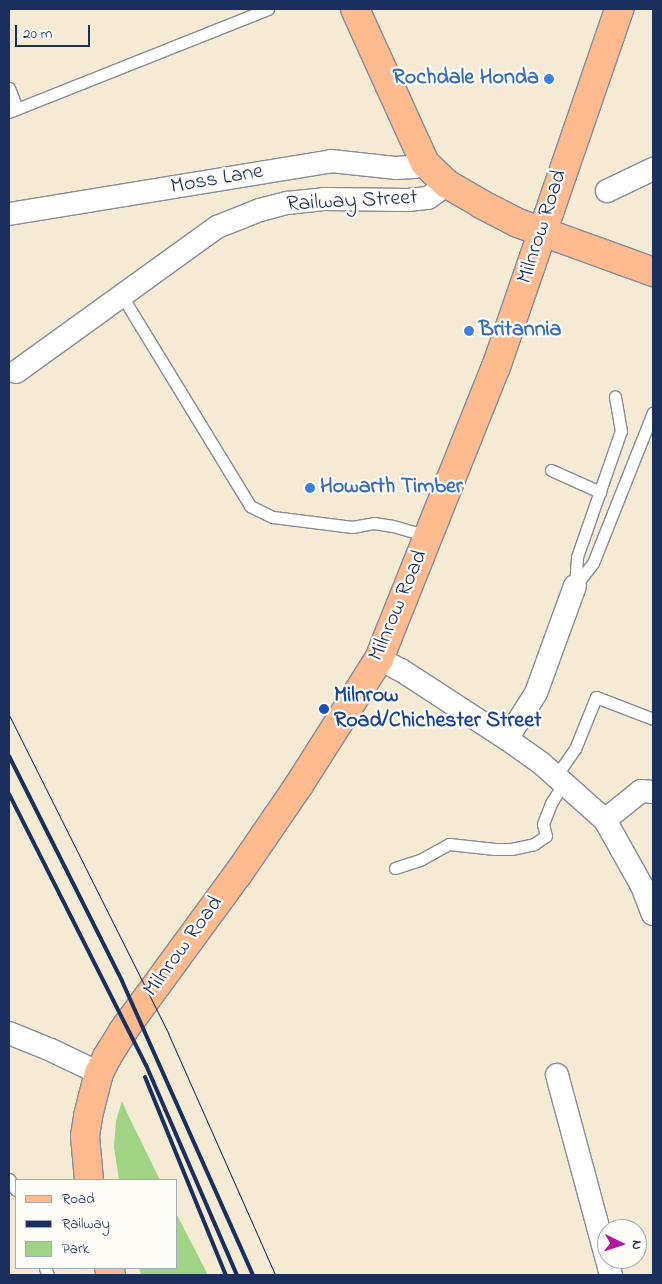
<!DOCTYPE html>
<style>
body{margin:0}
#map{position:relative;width:662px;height:1284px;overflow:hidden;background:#f5ead4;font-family:"Indie Flower",sans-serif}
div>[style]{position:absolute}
.green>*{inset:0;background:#a0d484}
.roads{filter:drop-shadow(1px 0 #888c99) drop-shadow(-1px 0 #888c99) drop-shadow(0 1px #888c99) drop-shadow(0 -1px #888c99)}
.service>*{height:11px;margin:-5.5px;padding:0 5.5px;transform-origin:5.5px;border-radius:5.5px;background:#fff}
.minor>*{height:22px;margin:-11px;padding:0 11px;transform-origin:11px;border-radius:11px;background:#fff}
.primary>*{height:28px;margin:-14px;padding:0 14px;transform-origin:14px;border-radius:14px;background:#fcba8e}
.tram>*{height:1px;margin:-0.5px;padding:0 0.5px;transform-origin:0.5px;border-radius:0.5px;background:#1b2f5e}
.rail>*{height:4px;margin:-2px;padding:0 2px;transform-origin:2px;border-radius:2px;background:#1b2f5e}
.dots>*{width:14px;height:14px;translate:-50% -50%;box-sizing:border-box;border:2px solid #fdfcf7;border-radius:50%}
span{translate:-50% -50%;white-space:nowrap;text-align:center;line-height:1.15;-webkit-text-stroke:4.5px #fdfcf7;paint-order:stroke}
.shop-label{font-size:22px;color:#366cbe;font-weight:700}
.right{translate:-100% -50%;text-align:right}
.left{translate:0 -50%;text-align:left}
.street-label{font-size:22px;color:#1b2f5e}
.transit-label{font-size:22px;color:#164399;font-weight:700}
.frame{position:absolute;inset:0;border:10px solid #1b2f5e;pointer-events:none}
.legend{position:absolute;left:15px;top:1179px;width:162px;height:90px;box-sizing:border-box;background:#fdfcf7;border:1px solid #a3aaba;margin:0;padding:6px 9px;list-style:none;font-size:15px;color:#1b2f5e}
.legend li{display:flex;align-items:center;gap:10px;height:25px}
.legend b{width:25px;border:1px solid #a3aaba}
.north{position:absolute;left:597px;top:1219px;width:50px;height:50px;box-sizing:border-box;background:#fdfcf7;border:1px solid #a3aaba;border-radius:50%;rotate:94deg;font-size:14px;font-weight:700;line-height:20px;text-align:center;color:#1b2f5e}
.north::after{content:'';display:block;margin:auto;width:18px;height:22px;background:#b5179e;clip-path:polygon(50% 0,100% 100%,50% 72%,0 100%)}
.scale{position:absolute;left:15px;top:25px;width:75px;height:22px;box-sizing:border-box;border:2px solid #1b2f5e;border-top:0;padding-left:6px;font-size:15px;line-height:18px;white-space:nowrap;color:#1b2f5e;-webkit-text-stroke:4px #fdfcf7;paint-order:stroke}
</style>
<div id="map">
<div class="green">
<div style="clip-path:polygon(122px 1101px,128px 1115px,160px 1180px,119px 1180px,114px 1147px,116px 1121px)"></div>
<div style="clip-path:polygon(176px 1213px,208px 1275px,141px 1275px,139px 1268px,176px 1268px)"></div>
</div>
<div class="roads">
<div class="service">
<div style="left:9px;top:88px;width:22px;rotate:69deg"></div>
<div style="left:9px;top:112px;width:279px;rotate:-21.7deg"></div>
<div style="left:122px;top:296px;width:246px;rotate:58.6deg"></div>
<div style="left:250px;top:506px;width:25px;rotate:26deg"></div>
<div style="left:273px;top:517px;width:80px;rotate:7.2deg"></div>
<div style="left:352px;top:527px;width:22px;rotate:-10deg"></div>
<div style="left:374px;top:523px;width:19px;rotate:9deg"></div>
<div style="left:393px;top:526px;width:36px;rotate:16deg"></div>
<div style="left:551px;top:470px;width:54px;rotate:24.2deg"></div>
<div style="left:575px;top:586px;width:29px;rotate:-86deg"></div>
<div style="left:577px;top:557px;width:133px;rotate:-70.8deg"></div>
<div style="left:621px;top:431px;width:35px;rotate:-100deg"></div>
<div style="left:575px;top:586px;width:29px;rotate:-52deg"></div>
<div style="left:593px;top:563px;width:162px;rotate:-68.3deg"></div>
<div style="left:556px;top:776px;width:33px;rotate:-55deg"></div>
<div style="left:575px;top:749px;width:56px;rotate:-68deg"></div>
<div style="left:596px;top:697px;width:61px;rotate:21.1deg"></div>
<div style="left:395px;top:868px;width:26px;rotate:-18deg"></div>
<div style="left:420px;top:860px;width:33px;rotate:-29deg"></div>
<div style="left:449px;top:844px;width:46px;rotate:6.2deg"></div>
<div style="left:495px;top:849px;width:16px"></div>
<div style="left:511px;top:849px;width:24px;rotate:-12deg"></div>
<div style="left:534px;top:844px;width:14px;rotate:-34deg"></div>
<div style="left:546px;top:836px;width:12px;rotate:-104deg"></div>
<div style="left:543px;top:824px;width:22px;rotate:-69deg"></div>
<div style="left:551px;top:803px;width:24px;rotate:-57deg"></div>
<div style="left:9px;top:1179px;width:13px;rotate:58deg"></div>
<div style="left:45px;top:1268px;width:8px;rotate:67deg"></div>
</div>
<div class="minor">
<div style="left:607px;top:191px;width:51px;rotate:-25.6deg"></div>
<div style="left:9px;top:214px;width:326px;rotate:-9.3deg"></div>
<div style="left:331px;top:161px;width:64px;rotate:6.2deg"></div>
<div style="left:395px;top:168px;width:19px;rotate:-3deg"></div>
<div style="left:414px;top:167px;width:12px;rotate:-20deg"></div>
<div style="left:16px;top:372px;width:248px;rotate:-35.8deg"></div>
<div style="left:217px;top:227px;width:46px;rotate:-21.6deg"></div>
<div style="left:260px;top:210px;width:28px;rotate:-15deg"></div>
<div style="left:287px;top:203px;width:37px;rotate:-6deg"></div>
<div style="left:324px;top:199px;width:84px;rotate:0.7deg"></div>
<div style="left:408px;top:200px;width:20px;rotate:-6deg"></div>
<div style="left:428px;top:198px;width:24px;rotate:-36deg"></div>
<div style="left:379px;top:659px;width:25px;rotate:27deg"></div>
<div style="left:401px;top:670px;width:126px;rotate:33.1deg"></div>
<div style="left:507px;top:739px;width:42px;rotate:35.2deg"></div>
<div style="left:541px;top:763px;width:86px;rotate:41.7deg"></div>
<div style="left:605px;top:820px;width:76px;rotate:60.7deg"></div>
<div style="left:642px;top:886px;width:30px;rotate:69deg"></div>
<div style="left:507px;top:739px;width:54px;rotate:-57.8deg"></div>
<div style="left:536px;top:693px;width:114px;rotate:-70deg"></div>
<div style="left:605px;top:820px;width:46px;rotate:-38.9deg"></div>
<div style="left:641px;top:791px;width:12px;rotate:5deg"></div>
<div style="left:9px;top:1033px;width:45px;rotate:22deg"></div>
<div style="left:51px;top:1050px;width:53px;rotate:25.6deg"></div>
<div style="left:557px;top:1075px;width:207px;rotate:74.9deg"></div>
</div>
<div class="primary">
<div style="left:355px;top:9px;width:169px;rotate:65.6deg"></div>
<div style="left:425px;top:163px;width:30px;rotate:44deg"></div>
<div style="left:447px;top:184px;width:39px;rotate:30deg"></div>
<div style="left:481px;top:204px;width:42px;rotate:27.2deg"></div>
<div style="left:518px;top:223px;width:144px;rotate:19.9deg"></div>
<div style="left:89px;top:1180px;width:44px;rotate:-95.2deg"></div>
<div style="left:85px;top:1136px;width:20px;rotate:-81deg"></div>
<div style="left:88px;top:1116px;width:44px;rotate:-75.7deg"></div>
<div style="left:99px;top:1073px;width:18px;rotate:-63deg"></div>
<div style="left:107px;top:1057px;width:31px;rotate:-58deg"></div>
<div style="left:123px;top:1031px;width:195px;rotate:-53.8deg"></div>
<div style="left:238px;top:874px;width:108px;rotate:-55.6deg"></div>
<div style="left:299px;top:785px;width:149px;rotate:-57.6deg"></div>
<div style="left:379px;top:659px;width:315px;rotate:-68.2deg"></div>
<div style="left:496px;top:367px;width:379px;rotate:-71deg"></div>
<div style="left:109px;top:1268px;width:7px;rotate:74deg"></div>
</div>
</div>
<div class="tram">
<div style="left:9px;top:715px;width:356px;rotate:63.4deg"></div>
<div style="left:168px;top:1033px;width:265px;rotate:66.1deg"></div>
</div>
<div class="rail">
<div style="left:9px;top:756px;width:252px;rotate:63.3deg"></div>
<div style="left:122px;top:981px;width:322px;rotate:66deg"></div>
<div style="left:9px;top:794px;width:304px;rotate:63.2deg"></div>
<div style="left:146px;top:1065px;width:229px;rotate:66.6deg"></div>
<div style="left:145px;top:1077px;width:214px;rotate:67.8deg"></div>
</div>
<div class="dots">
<div style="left:549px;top:79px;background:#3f7fe0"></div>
<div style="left:469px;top:331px;background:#3f7fe0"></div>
<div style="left:310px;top:488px;background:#3f7fe0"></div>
<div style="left:324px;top:709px;background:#1a4fb4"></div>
</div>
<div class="shop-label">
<span class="right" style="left:539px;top:79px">Rochdale Honda</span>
<span class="left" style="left:479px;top:331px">Britannia</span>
<span class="left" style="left:320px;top:488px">Howarth Timber</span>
</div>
<div class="street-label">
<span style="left:217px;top:180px;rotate:-10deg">Moss Lane</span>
<span style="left:352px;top:202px;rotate:-3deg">Railway Street</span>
<span style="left:543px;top:227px;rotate:-72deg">Milnrow Road</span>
<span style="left:399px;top:606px;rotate:-67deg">Milnrow Road</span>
<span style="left:184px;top:947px;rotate:-54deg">Milnrow Road</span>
</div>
<div class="transit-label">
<span class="left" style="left:334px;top:709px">Milnrow<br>Road/Chichester Street</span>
</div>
<div class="frame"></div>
<ul class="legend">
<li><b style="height:6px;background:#fcba8e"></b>Road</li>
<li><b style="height:6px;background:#1b2f5e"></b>Railway</li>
<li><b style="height:14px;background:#a0d484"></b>Park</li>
</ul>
<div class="north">N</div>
<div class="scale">20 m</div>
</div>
